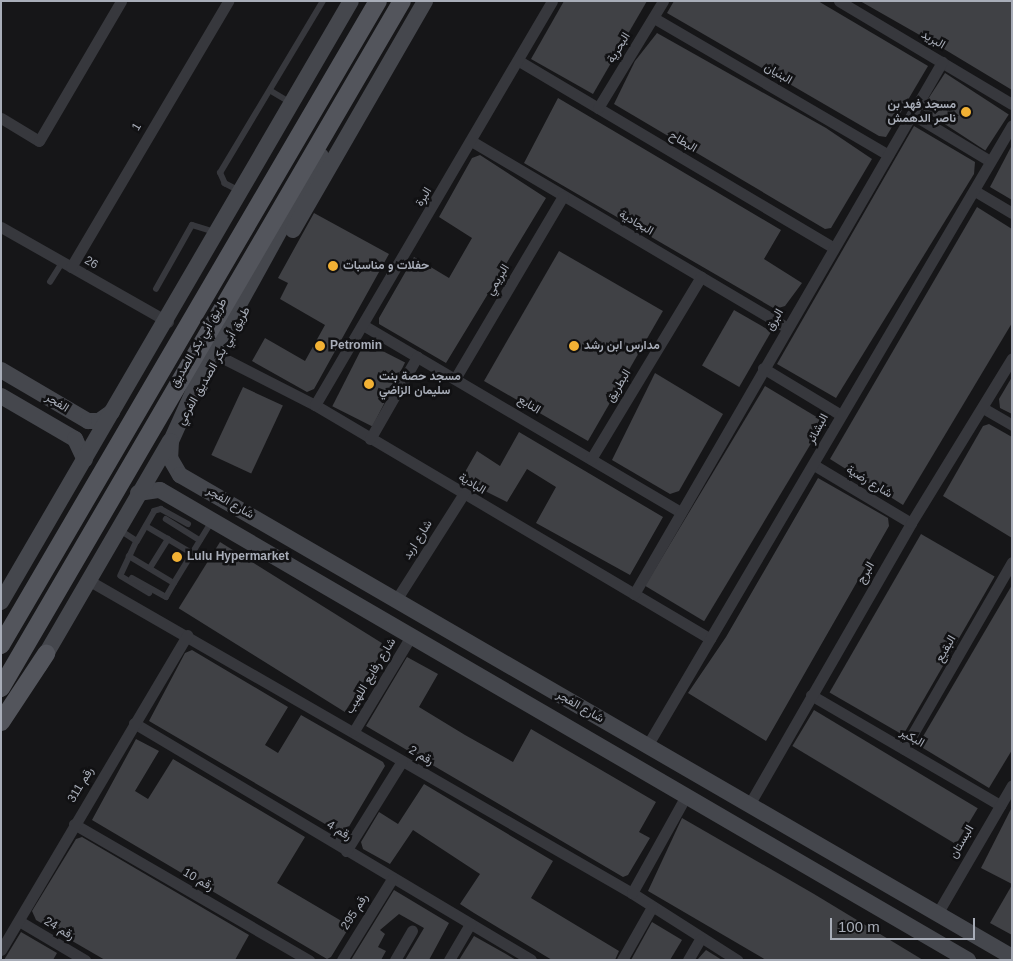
<!DOCTYPE html>
<meta charset="utf-8">
<style>
body{margin:0}
#map{position:relative;width:1013px;height:961px;overflow:hidden;background:#161618;font-family:Arial,Vazirmatn,sans-serif}
div>[style]{position:absolute}
.building>*{inset:0;background:#404145;transform-origin:0 0}
.lane>*{height:5.5px;margin:-2.75px;padding:0 2.75px;transform-origin:2.75px;border-radius:2.75px;background:#37383d}
.street>*{height:11px;margin:-5.5px;padding:0 5.5px;transform-origin:5.5px;border-radius:5.5px;background:#37383d}
.secondary>*{height:16px;margin:-8px;padding:0 8px;transform-origin:8px;border-radius:8px;background:#45474d}
.primary>*{height:18px;margin:-9px;padding:0 9px;transform-origin:9px;border-radius:9px;background:#53555c}
.dots>*{width:14px;height:14px;translate:-50% -50%;box-sizing:border-box;border:2px solid #111113;border-radius:50%}
span{translate:-50% -50%;white-space:nowrap;text-align:center;line-height:1.15;-webkit-text-stroke:5px #111113;paint-order:stroke}
.street-label{font-size:12px;color:#a8adb8}
.poi-label{font-size:12px;color:#a8adb8;font-weight:700}
.right{translate:-100% -50%;text-align:right}
.left{translate:0 -50%;text-align:left}
.frame{position:absolute;inset:0;border:2px solid #a8adb8;pointer-events:none}
.scale{position:absolute;left:830px;top:918px;width:145px;height:22px;box-sizing:border-box;border:2px solid #a8adb8;border-top:0;padding-left:6px;font-size:15px;line-height:18px;white-space:nowrap;color:#a8adb8;-webkit-text-stroke:4px #111113;paint-order:stroke}
</style>
<div id="map">
<div class="building">
<div style="clip-path:polygon(564px 1px,647px 1px,593px 94px,531px 59px)"></div>
<div style="clip-path:polygon(674px 1px,818px 1px,928px 66px,886px 137px,879px 136px,667px 13px)"></div>
<div style="clip-path:polygon(860px 1px,1012px 1px,1012px 90px,939px 46px)"></div>
<div style="clip-path:polygon(657px 33px,826px 128px,872px 159px,831px 228px,825px 229px,614px 104px,635px 61px)"></div>
<div style="left:945px;top:73px;width:76px;height:43px;rotate:33deg"></div>
<div style="clip-path:polygon(558px 98px,781px 230px,764px 259px,802px 283px,785px 306px,775px 309px,524px 163px)"></div>
<div style="clip-path:polygon(914px 126px,975px 162px,974px 174px,836px 398px,777px 364px)"></div>
<div style="clip-path:polygon(1012px 145px,1012px 200px,990px 187px)"></div>
<div style="clip-path:polygon(480px 155px,546px 198px,446px 363px,379px 324px,379px 318px,414px 257px,449px 278px,472px 238px,439px 217px,472px 158px)"></div>
<div style="clip-path:polygon(977px 207px,1012px 229px,1012px 323px,903px 505px,830px 459px)"></div>
<div style="clip-path:polygon(314px 213px,389px 254px,314px 389px,307px 392px,252px 361px,265px 338px,305px 361px,325px 325px,280px 299px,288px 283px,278px 278px)"></div>
<div style="left:559px;top:251px;width:120px;height:150px;rotate:30deg"></div>
<div style="left:734px;top:310px;width:43px;height:64px;rotate:30deg"></div>
<div style="left:365px;top:342px;width:45px;height:72px;rotate:27deg"></div>
<div style="clip-path:polygon(655px 373px,723px 414px,679px 491px,670px 494px,612px 460px)"></div>
<div style="clip-path:polygon(1012px 377px,1012px 414px,1000px 408px,999px 399px)"></div>
<div style="left:765px;top:386px;width:69px;height:233px;rotate:31deg"></div>
<div style="left:243px;top:387px;width:44px;height:75px;rotate:25deg"></div>
<div style="clip-path:polygon(989px 424px,1012px 437px,1012px 538px,943px 496px,983px 426px)"></div>
<div style="clip-path:polygon(519px 432px,663px 517px,630px 575px,536px 523px,556px 487px,527px 469px,507px 502px,461px 479px,477px 451px,500px 466px)"></div>
<div style="clip-path:polygon(818px 478px,888px 518px,889px 526px,766px 741px,688px 693px,726px 637px)"></div>
<div style="left:921px;top:534px;width:85px;height:183px;rotate:30deg"></div>
<div style="left:220px;top:542px;width:196px;height:78px;rotate:32deg"></div>
<div style="clip-path:polygon(1012px 585px,1012px 750px,989px 788px,918px 745px)"></div>
<div style="clip-path:polygon(192px 650px,288px 707px,265px 745px,278px 753px,301px 715px,383px 762px,385px 766px,344px 835px,149px 721px,185px 653px)"></div>
<div style="clip-path:polygon(407px 657px,438px 674px,419px 707px,465px 735px,513px 762px,531px 729px,656px 802px,639px 832px,650px 838px,628px 875px,623px 877px,366px 726px)"></div>
<div style="left:814px;top:710px;width:191px;height:42px;rotate:31deg"></div>
<div style="clip-path:polygon(136px 739px,159px 751px,135px 791px,148px 799px,173px 759px,305px 837px,277px 883px,350px 926px,331px 957px,327px 959px,92px 820px)"></div>
<div style="clip-path:polygon(424px 784px,553px 861px,531px 898px,619px 951px,615px 960px,552px 960px,474px 913px,460px 904px,480px 874px,413px 830px,390px 864px,363px 849px,361px 842px,379px 812px,398px 824px)"></div>
<div style="clip-path:polygon(1012px 807px,1012px 884px,981px 868px)"></div>
<div style="clip-path:polygon(682px 818px,814px 894px,923px 960px,766px 960px,648px 891px)"></div>
<div style="clip-path:polygon(82px 837px,249px 935px,235px 960px,105px 960px,36px 920px,32px 911px,76px 839px)"></div>
<div style="clip-path:polygon(1012px 885px,1012px 935px,990px 923px)"></div>
<div style="clip-path:polygon(394px 890px,449px 923px,429px 960px,405px 960px,424px 928px,399px 914px,380px 930px,385px 934px,378px 947px,386px 951px,381px 960px,351px 960px)"></div>
<div style="clip-path:polygon(652px 922px,682px 940px,670px 960px,631px 960px)"></div>
<div style="clip-path:polygon(21px 932px,57px 953px,53px 960px,4px 960px)"></div>
<div style="clip-path:polygon(474px 936px,506px 954px,516px 960px,459px 960px)"></div>
<div style="clip-path:polygon(706px 950px,722px 960px,697px 960px)"></div>
</div>
<div class="lane">
<div style="left:273px;top:92px;width:21px;rotate:31deg"></div>
<div style="left:239px;top:191px;width:16px;rotate:-153deg"></div>
<div style="left:225px;top:184px;width:12px;rotate:-114deg"></div>
<div style="left:220px;top:173px;width:200px;rotate:-59.1deg"></div>
<div style="left:50px;top:282px;width:22px;rotate:-58deg"></div>
<div style="left:156px;top:289px;width:73px;rotate:-60.6deg"></div>
<div style="left:192px;top:225px;width:24px;rotate:17deg"></div>
<div style="left:166px;top:519px;width:40px;rotate:32deg"></div>
<div style="left:146px;top:526px;width:53px;rotate:30.4deg"></div>
<div style="left:120px;top:530px;width:20px;rotate:33deg"></div>
<div style="left:137px;top:541px;width:38px;rotate:115deg"></div>
<div style="left:121px;top:576px;width:33px;rotate:31deg"></div>
<div style="left:137px;top:541px;width:34px;rotate:-60deg"></div>
<div style="left:154px;top:511px;width:7px;rotate:-16deg"></div>
<div style="left:161px;top:509px;width:31px;rotate:29deg"></div>
<div style="left:129px;top:556px;width:52px;rotate:31deg"></div>
<div style="left:174px;top:583px;width:73px;rotate:-58.5deg"></div>
<div style="left:150px;top:568px;width:34px;rotate:-58deg"></div>
<div style="left:132px;top:578px;width:39px;rotate:29deg"></div>
<div style="left:166px;top:597px;width:16px;rotate:-60deg"></div>
</div>
<div class="street">
<div style="left:839px;top:1px;width:201px;rotate:30.8deg"></div>
<div style="left:654px;top:18px;width:271px;rotate:30.3deg"></div>
<div style="left:519px;top:61px;width:364px;rotate:30.7deg"></div>
<div style="left:598px;top:108px;width:125px;rotate:-58.7deg"></div>
<div style="left:912px;top:114px;width:91px;rotate:31.1deg"></div>
<div style="left:1px;top:118px;width:44px;rotate:31.2deg"></div>
<div style="left:39px;top:141px;width:162px;rotate:-59.6deg"></div>
<div style="left:473px;top:142px;width:365px;rotate:30.6deg"></div>
<div style="left:975px;top:191px;width:43px;rotate:30.7deg"></div>
<div style="left:1px;top:227px;width:192px;rotate:29.6deg"></div>
<div style="left:71px;top:267px;width:309px;rotate:-59.4deg"></div>
<div style="left:363px;top:325px;width:368px;rotate:30.5deg"></div>
<div style="left:219px;top:356px;width:108px;rotate:27deg"></div>
<div style="left:315px;top:405px;width:459px;rotate:30.6deg"></div>
<div style="left:763px;top:368px;width:91px;rotate:31.1deg"></div>
<div style="left:456px;top:377px;width:210px;rotate:-59.4deg"></div>
<div style="left:315px;top:405px;width:468px;rotate:-59.6deg"></div>
<div style="left:983px;top:408px;width:34px;rotate:30deg"></div>
<div style="left:370px;top:439px;width:95px;rotate:-60.2deg"></div>
<div style="left:591px;top:459px;width:213px;rotate:-58.9deg"></div>
<div style="left:814px;top:465px;width:113px;rotate:30.9deg"></div>
<div style="left:88px;top:580px;width:628px;rotate:29.91deg"></div>
<div style="left:632px;top:893px;width:125px;rotate:32.5deg"></div>
<div style="left:634px;top:594px;width:615px;rotate:-59.93deg"></div>
<div style="left:396px;top:600px;width:125px;rotate:-57.5deg"></div>
<div style="left:811px;top:695px;width:219px;rotate:30.2deg"></div>
<div style="left:134px;top:723px;width:462px;rotate:30.8deg"></div>
<div style="left:354px;top:731px;width:111px;rotate:-59deg"></div>
<div style="left:647px;top:746px;width:720px;rotate:-59.55deg"></div>
<div style="left:904px;top:749px;width:216px;rotate:-60deg"></div>
<div style="left:749px;top:805px;width:325px;rotate:-60.1deg"></div>
<div style="left:911px;top:523px;width:193px;rotate:-58.5deg"></div>
<div style="left:74px;top:824px;width:272px;rotate:30.1deg"></div>
<div style="left:346px;top:851px;width:106px;rotate:-58.1deg"></div>
<div style="left:632px;top:893px;width:111px;rotate:-60.9deg"></div>
<div style="left:937px;top:914px;width:149px;rotate:-59.8deg"></div>
<div style="left:19px;top:921px;width:77px;rotate:30.6deg"></div>
<div style="left:1px;top:950px;width:366px;rotate:-59.4deg"></div>
<div style="left:342px;top:960px;width:95px;rotate:-58.3deg"></div>
<div style="left:395px;top:960px;width:34px;rotate:-60deg"></div>
<div style="left:449px;top:960px;width:42px;rotate:-59.7deg"></div>
<div style="left:622px;top:960px;width:61px;rotate:-60.5deg"></div>
<div style="left:688px;top:960px;width:24px;rotate:-60deg"></div>
</div>
<div class="secondary">
<div style="left:321px;top:156px;width:242px;rotate:118.9deg"></div>
<div style="left:204px;top:368px;width:80px;rotate:114.3deg"></div>
<div style="left:171px;top:441px;width:17px;rotate:93deg"></div>
<div style="left:170px;top:458px;width:20px;rotate:60deg"></div>
<div style="left:180px;top:475px;width:962px;rotate:30.08deg"></div>
<div style="left:293px;top:230px;width:264px;rotate:-60deg"></div>
<div style="left:1px;top:370px;width:101px;rotate:30.4deg"></div>
<div style="left:88px;top:421px;width:11px"></div>
<div style="left:99px;top:421px;width:16px;rotate:-35deg"></div>
<div style="left:1px;top:396px;width:86px;rotate:30.2deg"></div>
<div style="left:75px;top:439px;width:23px;rotate:65deg"></div>
<div style="left:138px;top:493px;width:22px;rotate:-8deg"></div>
<div style="left:160px;top:490px;width:935px;rotate:30.19deg"></div>
<div style="left:1px;top:602px;width:695px;rotate:-59.79deg"></div>
<div style="left:39px;top:666px;width:260px;rotate:-59.8deg"></div>
</div>
<div class="primary">
<div style="left:1px;top:645px;width:746px;rotate:-59.66deg"></div>
<div style="left:1px;top:688px;width:795px;rotate:-59.73deg"></div>
<div style="left:1px;top:722px;width:82px;rotate:-56.5deg"></div>
</div>
<div class="dots">
<div style="left:966px;top:112px;background:#f2b134"></div>
<div style="left:333px;top:266px;background:#f2b134"></div>
<div style="left:320px;top:346px;background:#f2b134"></div>
<div style="left:574px;top:346px;background:#f2b134"></div>
<div style="left:369px;top:384px;background:#f2b134"></div>
<div style="left:177px;top:557px;background:#f2b134"></div>
</div>
<div class="street-label">
<span style="left:933px;top:40px;rotate:30deg">البريد</span>
<span style="left:619px;top:48px;rotate:-59deg">البحرية</span>
<span style="left:778px;top:74px;rotate:30deg">البنيان</span>
<span style="left:137px;top:127px;rotate:-59deg">1</span>
<span style="left:683px;top:142px;rotate:31deg">البطاح</span>
<span style="left:424px;top:197px;rotate:-59deg">البرة</span>
<span style="left:636px;top:223px;rotate:30deg">البجادية</span>
<span style="left:91px;top:263px;rotate:29deg">26</span>
<span style="left:498px;top:280px;rotate:-59deg">البريمي</span>
<span style="left:775px;top:320px;rotate:-60deg">البرق</span>
<span style="left:199px;top:343px;rotate:-60deg">طريق أبي بكر الصديق</span>
<span style="left:214px;top:366px;rotate:-60deg">طريق أبي بكر الصديق الفرعي</span>
<span style="left:619px;top:386px;rotate:-59deg">البطريق</span>
<span style="left:57px;top:403px;rotate:32deg">الفجر</span>
<span style="left:529px;top:405px;rotate:31deg">النابع</span>
<span style="left:818px;top:429px;rotate:-62deg">البشائر</span>
<span style="left:869px;top:482px;rotate:31deg">شارع رضية</span>
<span style="left:472px;top:484px;rotate:31deg">البادية</span>
<span style="left:230px;top:503px;rotate:30deg">شارع الفجر</span>
<span style="left:418px;top:540px;rotate:-58deg">شارع اربد</span>
<span style="left:866px;top:573px;rotate:-60deg">البرج</span>
<span style="left:946px;top:649px;rotate:-60deg">البقيع</span>
<span style="left:371px;top:676px;rotate:-59deg">شارع رفايع اللهيب</span>
<span style="left:580px;top:707px;rotate:30deg">شارع الفجر</span>
<span style="left:912px;top:738px;rotate:30deg">البكير</span>
<span style="left:421px;top:756px;rotate:30deg">رقم 2</span>
<span style="left:81px;top:785px;rotate:-59deg">رقم 311</span>
<span style="left:339px;top:831px;rotate:31deg">رقم 4</span>
<span style="left:962px;top:842px;rotate:-60deg">البستان</span>
<span style="left:198px;top:880px;rotate:30deg">رقم 10</span>
<span style="left:355px;top:912px;rotate:-58deg">رقم 295</span>
<span style="left:59px;top:929px;rotate:31deg">رقم 24</span>
</div>
<div class="poi-label">
<span class="right" style="left:956px;top:112px">مسجد فهد بن<br>ناصر الدهمش</span>
<span class="left" style="left:343px;top:266px">حفلات و مناسبات</span>
<span class="left" style="left:330px;top:346px">Petromin</span>
<span class="left" style="left:584px;top:346px">مدارس ابن رشد</span>
<span class="left" style="left:379px;top:384px">مسجد حصة بنت<br>سليمان الزاضي</span>
<span class="left" style="left:187px;top:557px">Lulu Hypermarket</span>
</div>
<div class="frame"></div>
<div class="scale">100 m</div>
</div>
